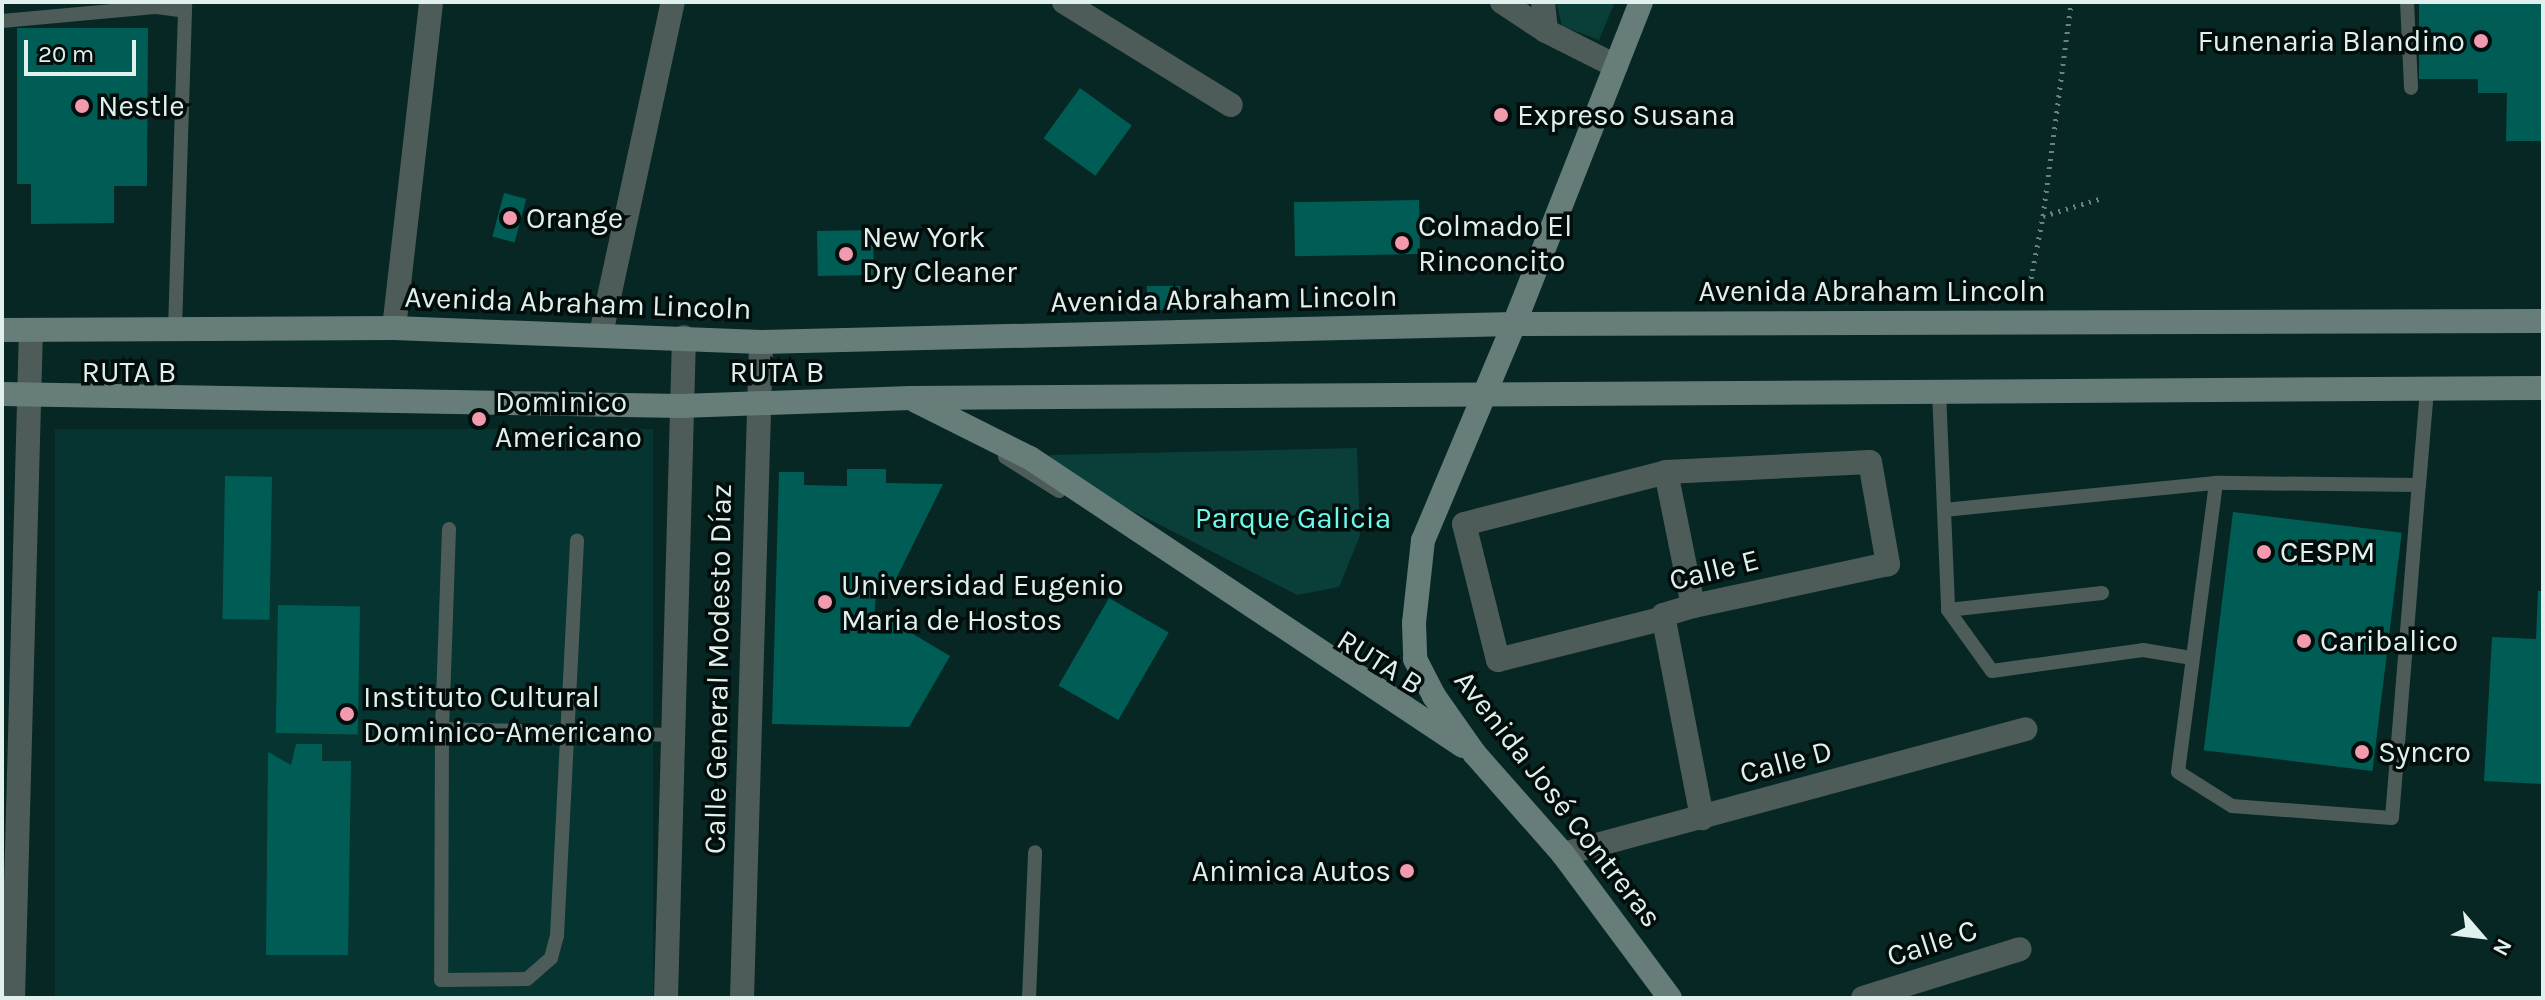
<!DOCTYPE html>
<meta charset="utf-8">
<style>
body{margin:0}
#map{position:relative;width:2545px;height:1000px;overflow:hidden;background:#062723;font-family:Karla,sans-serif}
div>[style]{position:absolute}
.built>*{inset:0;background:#063430;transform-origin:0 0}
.green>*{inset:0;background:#0a3e39}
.building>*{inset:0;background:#005d56;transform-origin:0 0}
.path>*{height:5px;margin-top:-2.5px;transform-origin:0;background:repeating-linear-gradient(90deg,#698380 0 2px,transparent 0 8px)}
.lane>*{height:14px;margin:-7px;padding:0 7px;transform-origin:7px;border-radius:7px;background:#4e5c59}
.street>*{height:24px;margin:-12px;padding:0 12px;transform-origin:12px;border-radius:12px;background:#4e5c59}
.secondary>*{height:24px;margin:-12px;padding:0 12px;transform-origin:12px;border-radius:12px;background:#677d79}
.dots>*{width:22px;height:22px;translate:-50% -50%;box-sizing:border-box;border:4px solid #030d0b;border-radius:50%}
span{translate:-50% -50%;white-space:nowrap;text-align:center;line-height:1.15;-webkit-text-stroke:7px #030d0b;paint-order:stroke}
.poi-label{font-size:30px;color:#dff0ed}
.right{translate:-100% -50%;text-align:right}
.left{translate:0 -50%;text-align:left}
.street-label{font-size:30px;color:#dff0ed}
.park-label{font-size:30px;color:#6dfcec}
.frame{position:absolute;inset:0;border:4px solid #dff0ed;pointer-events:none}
.north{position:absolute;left:2441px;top:896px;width:80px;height:80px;-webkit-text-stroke:6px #030d0b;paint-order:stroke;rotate:118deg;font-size:22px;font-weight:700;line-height:32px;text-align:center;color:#dff0ed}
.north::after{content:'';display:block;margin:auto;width:28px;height:36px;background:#dff0ed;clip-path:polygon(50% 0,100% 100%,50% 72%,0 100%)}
.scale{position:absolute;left:24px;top:40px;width:112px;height:36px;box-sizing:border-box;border:4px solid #dff0ed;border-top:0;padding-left:10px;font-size:24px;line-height:28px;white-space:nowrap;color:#dff0ed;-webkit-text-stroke:6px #030d0b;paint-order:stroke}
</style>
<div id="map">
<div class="built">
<div style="left:55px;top:429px;width:598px;height:569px"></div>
</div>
<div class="green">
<div style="clip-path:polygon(1556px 2px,1615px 2px,1599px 40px,1562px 26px)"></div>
<div style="clip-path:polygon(1357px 448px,1360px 536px,1339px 587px,1297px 595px,1068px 478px,1049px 455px)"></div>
</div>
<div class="building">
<div style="clip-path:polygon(2419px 2px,2543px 2px,2543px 141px,2506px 141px,2507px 93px,2478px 93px,2478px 79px,2419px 79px)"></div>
<div style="clip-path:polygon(17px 28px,148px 28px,147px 186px,114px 186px,114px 223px,31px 224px,31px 184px,17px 184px)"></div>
<div style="left:1080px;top:88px;width:64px;height:62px;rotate:36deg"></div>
<div style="left:504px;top:193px;width:23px;height:45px;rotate:15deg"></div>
<div style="left:1419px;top:200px;width:54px;height:125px;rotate:89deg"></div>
<div style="left:873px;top:230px;width:45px;height:56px;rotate:89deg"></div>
<div style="left:1180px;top:286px;width:24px;height:33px;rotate:90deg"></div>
<div style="clip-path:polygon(847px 469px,886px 469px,886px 483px,943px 484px,894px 583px,877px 582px,874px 621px,893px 622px,950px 656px,909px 727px,772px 724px,779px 472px,804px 472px,804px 485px,847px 486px)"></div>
<div style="left:225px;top:476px;width:47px;height:143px;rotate:1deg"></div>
<div style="left:2233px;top:512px;width:170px;height:240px;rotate:7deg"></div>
<div style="clip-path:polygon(2538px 591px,2543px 591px,2543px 784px,2484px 781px,2492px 637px,2536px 639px)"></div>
<div style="left:1109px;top:598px;width:69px;height:101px;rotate:30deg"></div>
<div style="left:278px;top:605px;width:82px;height:128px;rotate:1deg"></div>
<div style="clip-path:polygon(296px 744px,322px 744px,322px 761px,351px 761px,348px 955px,266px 955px,268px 752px,291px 765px)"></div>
</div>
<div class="path">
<div style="left:2043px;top:216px;width:59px;rotate:-16.9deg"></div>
<div style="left:2028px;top:294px;width:79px;rotate:-79.1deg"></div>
<div style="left:2043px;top:216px;width:216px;rotate:-82.5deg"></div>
</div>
<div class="lane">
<div style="left:2407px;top:2px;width:86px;rotate:87.3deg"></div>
<div style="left:2px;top:21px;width:156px;rotate:-5.2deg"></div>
<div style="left:157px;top:7px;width:28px;rotate:8deg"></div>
<div style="left:175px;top:329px;width:327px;rotate:-88.2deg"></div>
<div style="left:1939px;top:391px;width:219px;rotate:87.6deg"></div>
<div style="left:1948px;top:610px;width:75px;rotate:54.2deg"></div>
<div style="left:1992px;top:671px;width:152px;rotate:-7.9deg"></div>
<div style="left:2143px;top:650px;width:50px;rotate:9.3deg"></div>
<div style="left:1005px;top:457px;width:64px;rotate:32.2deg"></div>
<div style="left:2419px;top:485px;width:203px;rotate:-179.4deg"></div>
<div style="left:2216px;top:483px;width:291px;rotate:97.5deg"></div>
<div style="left:2178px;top:772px;width:64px;rotate:32.2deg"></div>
<div style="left:2232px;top:806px;width:160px;rotate:4.3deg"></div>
<div style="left:2392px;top:818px;width:334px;rotate:-85.4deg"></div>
<div style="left:2419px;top:485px;width:96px;rotate:-85.2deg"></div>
<div style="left:1944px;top:510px;width:273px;rotate:-5.7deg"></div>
<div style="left:449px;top:529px;width:200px;rotate:92deg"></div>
<div style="left:442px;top:729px;width:251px;rotate:90.2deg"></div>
<div style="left:441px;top:980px;width:86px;rotate:-0.7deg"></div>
<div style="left:527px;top:979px;width:32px;rotate:-41deg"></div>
<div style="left:551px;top:958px;width:23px;rotate:-75deg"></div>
<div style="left:557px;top:936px;width:396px;rotate:-87.1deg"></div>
<div style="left:1948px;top:610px;width:155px;rotate:-6.3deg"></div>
<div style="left:442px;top:729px;width:231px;rotate:1.5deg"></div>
<div style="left:1029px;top:998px;width:146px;rotate:-87.6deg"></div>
</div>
<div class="street">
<div style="left:1064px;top:2px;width:196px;rotate:31.7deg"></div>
<div style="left:1502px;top:2px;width:53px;rotate:33.4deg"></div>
<div style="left:1546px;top:31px;width:78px;rotate:26.6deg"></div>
<div style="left:1543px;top:2px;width:29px;rotate:84deg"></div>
<div style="left:394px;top:328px;width:328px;rotate:-83.5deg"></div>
<div style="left:601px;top:334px;width:340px;rotate:-77.8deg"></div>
<div style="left:1666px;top:472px;width:204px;rotate:-2.8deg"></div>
<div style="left:1870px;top:462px;width:104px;rotate:80deg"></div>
<div style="left:1888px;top:564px;width:199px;rotate:167.8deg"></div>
<div style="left:1693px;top:606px;width:31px;rotate:163deg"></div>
<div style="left:1663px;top:615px;width:207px;rotate:79.1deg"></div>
<div style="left:1661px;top:619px;width:168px;rotate:165.9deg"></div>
<div style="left:1498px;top:660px;width:140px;rotate:-104deg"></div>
<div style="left:1464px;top:524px;width:209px;rotate:-14.4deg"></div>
<div style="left:1666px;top:472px;width:137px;rotate:78.6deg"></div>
<div style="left:1563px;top:854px;width:479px;rotate:-15.1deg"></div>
<div style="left:13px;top:998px;width:668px;rotate:-88.46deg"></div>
<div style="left:666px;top:998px;width:661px;rotate:-88.44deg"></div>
<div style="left:742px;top:998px;width:656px;rotate:-88.34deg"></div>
<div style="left:1863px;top:998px;width:164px;rotate:-17.3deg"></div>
</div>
<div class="secondary">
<div style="left:1641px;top:2px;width:346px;rotate:111.5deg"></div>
<div style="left:1514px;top:324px;width:234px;rotate:112.8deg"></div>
<div style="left:1423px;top:540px;width:83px;rotate:96.2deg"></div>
<div style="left:1414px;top:623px;width:36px;rotate:88deg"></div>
<div style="left:1415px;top:659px;width:42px;rotate:62.8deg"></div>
<div style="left:1434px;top:696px;width:70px;rotate:54.9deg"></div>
<div style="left:1474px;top:753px;width:135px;rotate:48.6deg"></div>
<div style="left:1563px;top:854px;width:179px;rotate:53.4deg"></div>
<div style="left:2px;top:330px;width:392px;rotate:-0.3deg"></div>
<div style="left:394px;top:328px;width:367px;rotate:2.2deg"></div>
<div style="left:761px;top:342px;width:753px;rotate:-1.37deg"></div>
<div style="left:1514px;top:324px;width:1029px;rotate:-0.17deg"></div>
<div style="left:2px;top:394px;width:679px;rotate:1.01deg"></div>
<div style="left:681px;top:406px;width:230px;rotate:-2deg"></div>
<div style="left:911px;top:398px;width:1632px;rotate:-0.35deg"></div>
<div style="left:916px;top:401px;width:127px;rotate:26.6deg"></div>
<div style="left:1030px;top:458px;width:520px;rotate:33.63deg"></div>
</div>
<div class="dots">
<div style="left:2481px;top:41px;background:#f29aae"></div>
<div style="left:82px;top:106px;background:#f29aae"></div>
<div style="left:1501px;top:115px;background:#f29aae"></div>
<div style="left:510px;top:218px;background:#f29aae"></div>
<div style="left:1402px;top:243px;background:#f29aae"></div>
<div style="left:846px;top:254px;background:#f29aae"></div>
<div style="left:479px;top:419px;background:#f29aae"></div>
<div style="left:2264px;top:552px;background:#f29aae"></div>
<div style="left:825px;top:602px;background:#f29aae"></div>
<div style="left:2304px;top:641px;background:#f29aae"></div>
<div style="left:347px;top:714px;background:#f29aae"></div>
<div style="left:2362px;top:752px;background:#f29aae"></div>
<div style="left:1407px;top:871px;background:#f29aae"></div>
</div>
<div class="poi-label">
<span class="right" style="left:2465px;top:41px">Funenaria Blandino</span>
<span class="left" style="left:98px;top:106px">Nestle</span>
<span class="left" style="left:1517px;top:115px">Expreso Susana</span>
<span class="left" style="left:526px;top:218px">Orange</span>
<span class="left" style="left:1418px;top:243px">Colmado El<br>Rinconcito</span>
<span class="left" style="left:862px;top:254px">New York<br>Dry Cleaner</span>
<span class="left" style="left:495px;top:419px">Dominico<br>Americano</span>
<span class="left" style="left:2280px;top:552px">CESPM</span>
<span class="left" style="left:841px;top:602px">Universidad Eugenio<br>Maria de Hostos</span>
<span class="left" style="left:2320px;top:641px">Caribalico</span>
<span class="left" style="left:363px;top:714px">Instituto Cultural<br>Dominico-Americano</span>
<span class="left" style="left:2378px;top:752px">Syncro</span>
<span class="right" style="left:1391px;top:871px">Animica Autos</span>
</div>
<div class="street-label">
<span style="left:1872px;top:291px">Avenida Abraham Lincoln</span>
<span style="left:1224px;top:299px;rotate:-1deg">Avenida Abraham Lincoln</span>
<span style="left:578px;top:303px;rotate:2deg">Avenida Abraham Lincoln</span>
<span style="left:129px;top:372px">RUTA B</span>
<span style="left:777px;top:372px">RUTA B</span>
<span style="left:1714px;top:570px;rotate:-14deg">Calle E</span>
<span style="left:1380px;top:662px;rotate:32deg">RUTA B</span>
<span style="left:718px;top:669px;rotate:-89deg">Calle General Modesto Díaz</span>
<span style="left:1786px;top:762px;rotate:-15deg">Calle D</span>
<span style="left:1558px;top:799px;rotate:52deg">Avenida José Contreras</span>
<span style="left:1932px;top:943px;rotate:-18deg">Calle C</span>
</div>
<div class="park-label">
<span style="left:1293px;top:518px">Parque Galicia</span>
</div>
<div class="frame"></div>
<div class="north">N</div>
<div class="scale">20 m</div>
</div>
